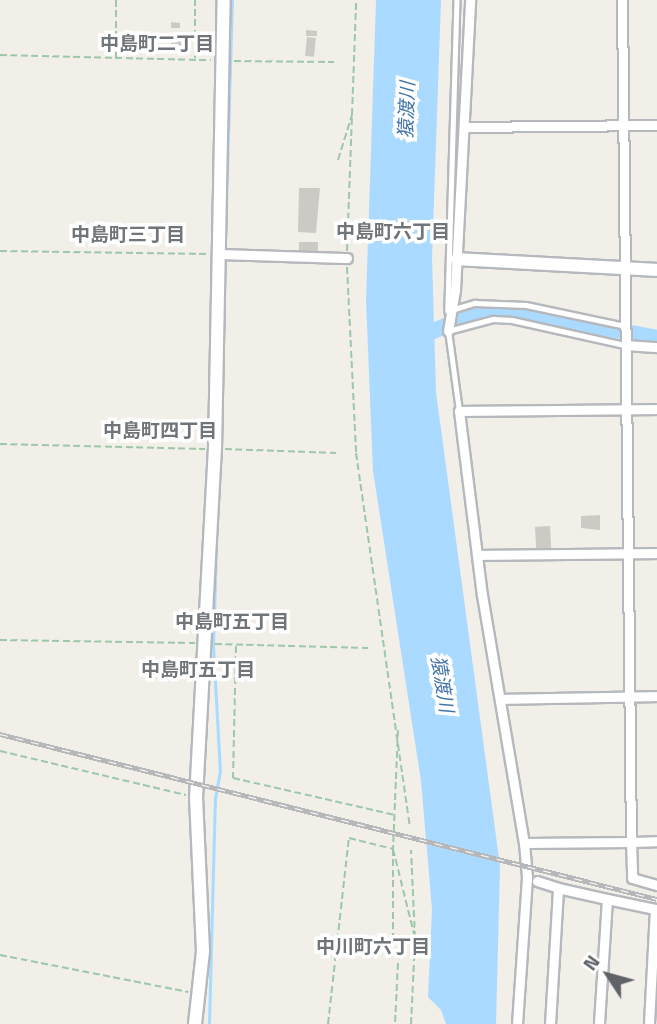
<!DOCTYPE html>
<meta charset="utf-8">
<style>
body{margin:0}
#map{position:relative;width:657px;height:1024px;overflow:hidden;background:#f1efe8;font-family:"Titillium Web","Noto Sans JP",sans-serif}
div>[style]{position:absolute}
.water>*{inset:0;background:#aadaff}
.stream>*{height:2.5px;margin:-1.25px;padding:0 1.25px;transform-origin:1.25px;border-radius:1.25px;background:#aadaff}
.river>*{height:16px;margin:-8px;padding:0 8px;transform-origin:8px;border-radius:8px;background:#aadaff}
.building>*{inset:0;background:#cccac5;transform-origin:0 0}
.path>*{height:2px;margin-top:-1px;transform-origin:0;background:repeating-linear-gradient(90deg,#9cc7a9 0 7px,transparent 0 10.5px)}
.roads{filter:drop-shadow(2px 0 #b5b8bc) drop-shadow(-2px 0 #b5b8bc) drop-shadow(0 2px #b5b8bc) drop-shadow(0 -2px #b5b8bc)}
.lane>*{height:4.5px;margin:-2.25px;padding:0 2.25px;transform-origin:2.25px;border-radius:2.25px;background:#fff}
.street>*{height:9px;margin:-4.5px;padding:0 4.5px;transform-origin:4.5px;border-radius:4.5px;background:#fff}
.secondary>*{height:12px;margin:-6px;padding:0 6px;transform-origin:6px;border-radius:6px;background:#fff}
.rail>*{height:5px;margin-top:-2.5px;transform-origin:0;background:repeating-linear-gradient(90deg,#fff 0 8px,#b6b7b8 0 16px);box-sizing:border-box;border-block:2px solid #b6b7b8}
span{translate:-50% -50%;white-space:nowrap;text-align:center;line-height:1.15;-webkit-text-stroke:7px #fff;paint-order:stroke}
.neighbourhood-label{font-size:19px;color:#70757a;font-weight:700}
.water-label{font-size:19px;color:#4174aa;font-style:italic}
.north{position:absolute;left:573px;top:940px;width:70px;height:70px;-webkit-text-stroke:5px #fff;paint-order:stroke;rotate:306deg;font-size:19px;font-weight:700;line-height:28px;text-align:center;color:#5f6368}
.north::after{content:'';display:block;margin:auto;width:24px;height:32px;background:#5f6368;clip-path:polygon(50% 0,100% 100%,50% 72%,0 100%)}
</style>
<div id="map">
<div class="water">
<div style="clip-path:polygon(376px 0,441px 0,432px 258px,436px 392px,500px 866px,496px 1024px,446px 1024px,441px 1010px,428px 997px,432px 909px,421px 781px,373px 471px,366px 301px)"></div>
</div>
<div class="stream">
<div style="left:209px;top:1024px;width:225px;rotate:-88.5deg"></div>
<div style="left:215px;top:799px;width:27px;rotate:-80deg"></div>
<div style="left:220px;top:772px;width:124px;rotate:-93.2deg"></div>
<div style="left:213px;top:648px;width:648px;rotate:-88.32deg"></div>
</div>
<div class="river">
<div style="left:415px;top:339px;width:56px;rotate:-23.3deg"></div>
<div style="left:466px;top:317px;width:56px;rotate:-5.1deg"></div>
<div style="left:522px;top:312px;width:137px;rotate:10.9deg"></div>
</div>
<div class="building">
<div style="clip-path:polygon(171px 22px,180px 23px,180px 28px,171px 28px)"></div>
<div style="clip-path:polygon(306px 30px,317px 31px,317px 36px,306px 36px)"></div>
<div style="left:171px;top:36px;width:13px;height:17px"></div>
<div style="left:307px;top:37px;width:9px;height:19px;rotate:6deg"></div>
<div style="clip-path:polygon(299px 188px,320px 188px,316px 233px,298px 232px)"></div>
<div style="left:299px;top:242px;width:19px;height:9px"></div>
<div style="clip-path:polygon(600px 515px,600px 530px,581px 528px,581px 516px)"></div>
<div style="left:550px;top:526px;width:22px;height:15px;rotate:87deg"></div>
</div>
<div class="path">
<div style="left:116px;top:0;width:58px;rotate:90deg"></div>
<div style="left:0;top:55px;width:211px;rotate:1.4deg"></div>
<div style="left:195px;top:58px;width:58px;rotate:-90deg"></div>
<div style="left:234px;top:61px;width:100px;rotate:0.6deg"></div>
<div style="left:338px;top:160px;width:47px;rotate:-72.7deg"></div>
<div style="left:0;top:251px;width:209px;rotate:0.8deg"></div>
<div style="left:347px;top:251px;width:251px;rotate:-87.9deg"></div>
<div style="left:347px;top:267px;width:186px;rotate:87.2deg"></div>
<div style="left:356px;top:453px;width:377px;rotate:81.8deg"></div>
<div style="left:0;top:444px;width:205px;rotate:1.4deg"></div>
<div style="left:225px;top:449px;width:111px;rotate:2.1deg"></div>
<div style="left:0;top:640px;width:195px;rotate:0.9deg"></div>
<div style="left:215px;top:644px;width:153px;rotate:1.5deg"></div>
<div style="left:236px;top:646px;width:132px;rotate:91.3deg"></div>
<div style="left:233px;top:778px;width:165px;rotate:12.9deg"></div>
<div style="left:398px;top:730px;width:119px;rotate:92.4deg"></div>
<div style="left:393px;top:849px;width:92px;rotate:76.1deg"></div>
<div style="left:0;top:751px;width:191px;rotate:13.3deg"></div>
<div style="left:0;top:955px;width:192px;rotate:11.1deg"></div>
<div style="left:328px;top:1024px;width:187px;rotate:-83.6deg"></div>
<div style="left:349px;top:838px;width:45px;rotate:14deg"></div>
<div style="left:393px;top:849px;width:87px;rotate:90deg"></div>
<div style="left:393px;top:936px;width:8px;rotate:45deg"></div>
<div style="left:399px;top:942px;width:82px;rotate:92.8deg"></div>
<div style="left:411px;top:1024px;width:86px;rotate:-87.3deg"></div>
<div style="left:415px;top:938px;width:88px;rotate:-92.6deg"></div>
</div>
<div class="roads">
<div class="lane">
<div style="left:457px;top:0;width:311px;rotate:91.7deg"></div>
<div style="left:448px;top:311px;width:28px;rotate:-17deg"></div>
<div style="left:475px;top:303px;width:51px;rotate:2.2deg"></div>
<div style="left:526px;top:305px;width:102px;rotate:11.9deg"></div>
<div style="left:459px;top:411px;width:81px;rotate:-97.8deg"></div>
<div style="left:448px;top:331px;width:47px;rotate:-14.9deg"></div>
<div style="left:493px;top:319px;width:19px;rotate:3deg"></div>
<div style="left:512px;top:320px;width:116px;rotate:12.5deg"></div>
</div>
<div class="street">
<div style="left:622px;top:0;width:842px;rotate:89.39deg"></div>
<div style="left:631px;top:842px;width:26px;rotate:-2deg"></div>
<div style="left:464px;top:127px;width:193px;rotate:-0.6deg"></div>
<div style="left:217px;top:254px;width:130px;rotate:1.8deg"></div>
<div style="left:448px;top:331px;width:42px;rotate:-80.3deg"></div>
<div style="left:455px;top:290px;width:290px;rotate:-87deg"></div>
<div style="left:626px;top:345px;width:31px;rotate:4deg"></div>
<div style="left:657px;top:409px;width:198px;rotate:179.4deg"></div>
<div style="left:459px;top:411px;width:185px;rotate:82.9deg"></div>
<div style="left:482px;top:595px;width:252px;rotate:80.4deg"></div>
<div style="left:524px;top:843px;width:107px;rotate:-0.5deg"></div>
<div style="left:631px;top:842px;width:36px;rotate:88deg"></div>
<div style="left:632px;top:878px;width:26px;rotate:16deg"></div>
<div style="left:478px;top:555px;width:179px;rotate:-0.6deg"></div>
<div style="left:500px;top:699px;width:157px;rotate:-1.1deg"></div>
<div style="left:537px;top:881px;width:22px;rotate:18deg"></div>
<div style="left:607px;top:899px;width:49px;rotate:11.8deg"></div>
<div style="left:655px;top:909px;width:115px;rotate:93deg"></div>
<div style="left:517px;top:1024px;width:147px;rotate:-86.1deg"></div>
<div style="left:527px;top:877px;width:34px;rotate:-95deg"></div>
<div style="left:550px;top:1024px;width:136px;rotate:-86.6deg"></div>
<div style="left:558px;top:888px;width:50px;rotate:12.7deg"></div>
<div style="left:607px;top:899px;width:125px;rotate:93.7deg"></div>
</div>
<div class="secondary">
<div style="left:457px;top:259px;width:200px;rotate:3.1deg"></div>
<div style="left:195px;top:1024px;width:73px;rotate:-83.7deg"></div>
<div style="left:203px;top:951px;width:153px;rotate:-92.6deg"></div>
<div style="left:196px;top:798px;width:350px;rotate:-86.9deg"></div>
<div style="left:215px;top:449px;width:449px;rotate:-88.9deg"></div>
</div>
</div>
<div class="rail">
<div style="left:0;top:734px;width:677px;rotate:14.1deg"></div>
</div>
<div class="neighbourhood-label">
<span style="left:157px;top:43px">中島町二丁目</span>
<span style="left:393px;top:231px">中島町六丁目</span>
<span style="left:128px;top:234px">中島町三丁目</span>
<span style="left:160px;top:430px">中島町四丁目</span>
<span style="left:232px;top:621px">中島町五丁目</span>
<span style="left:198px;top:669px">中島町五丁目</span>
<span style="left:373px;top:946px">中川町六丁目</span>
</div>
<div class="water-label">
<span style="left:406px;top:110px;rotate:-88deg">猿渡川</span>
<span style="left:443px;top:684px;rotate:81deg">猿渡川</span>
</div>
<div class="north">N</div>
</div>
